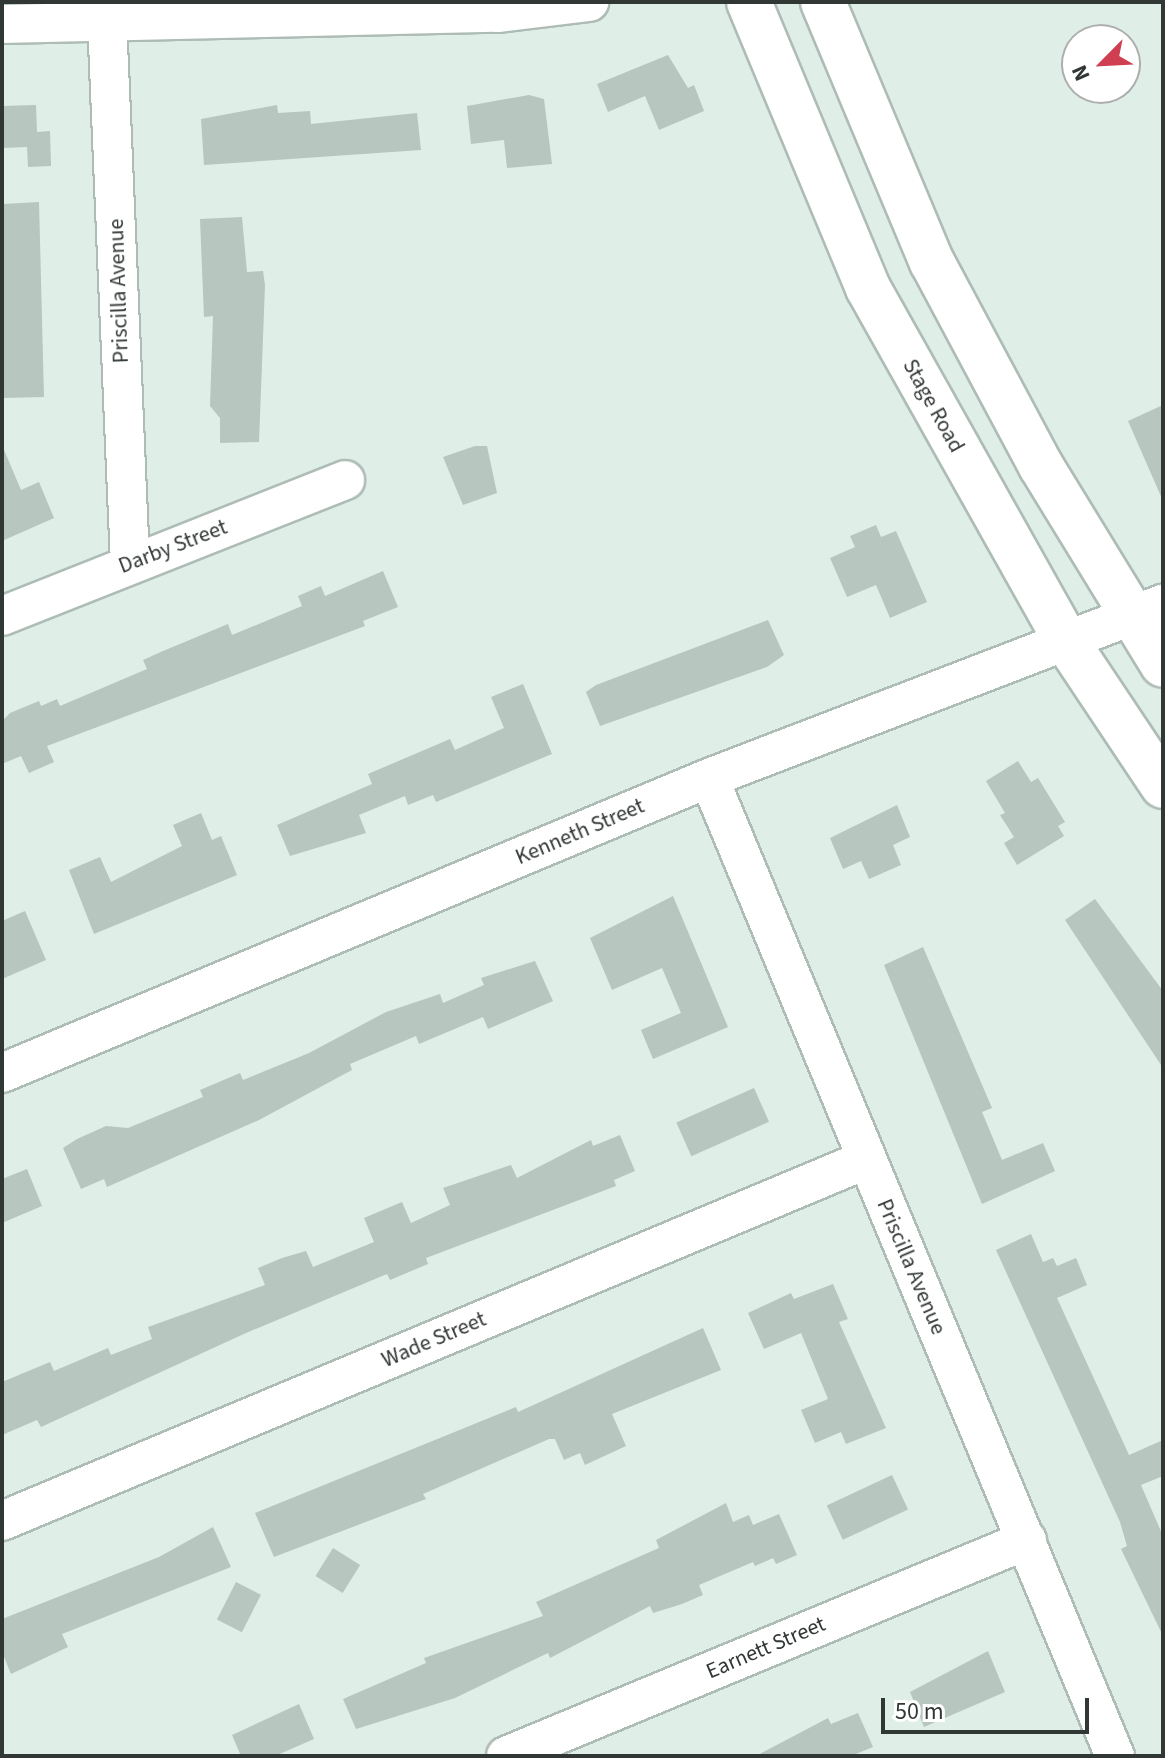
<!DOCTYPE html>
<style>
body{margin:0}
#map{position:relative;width:1165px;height:1758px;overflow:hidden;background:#dfeee7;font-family:"Source Sans 3",sans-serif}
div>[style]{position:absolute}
.building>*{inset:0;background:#b7c6bf;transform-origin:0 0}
.roads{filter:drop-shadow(2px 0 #aebcb6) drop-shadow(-2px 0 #aebcb6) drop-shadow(0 2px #aebcb6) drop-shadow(0 -2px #aebcb6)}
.minor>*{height:38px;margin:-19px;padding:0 19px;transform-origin:19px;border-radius:19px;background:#fff}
.major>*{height:44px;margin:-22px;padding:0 22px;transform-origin:22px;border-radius:22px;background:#fff}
span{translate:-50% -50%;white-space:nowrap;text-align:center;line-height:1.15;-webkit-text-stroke:6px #fff;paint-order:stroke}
.street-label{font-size:22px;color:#313734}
.frame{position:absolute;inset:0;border:4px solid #313734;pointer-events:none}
.north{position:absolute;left:1061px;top:24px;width:80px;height:80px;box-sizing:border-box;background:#fff;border:2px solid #adafae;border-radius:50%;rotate:246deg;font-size:22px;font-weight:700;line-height:32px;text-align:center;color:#313734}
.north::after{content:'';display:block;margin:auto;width:28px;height:36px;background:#cf3f51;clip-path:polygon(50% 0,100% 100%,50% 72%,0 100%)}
.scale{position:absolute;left:881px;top:1698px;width:208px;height:36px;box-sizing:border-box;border:4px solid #313734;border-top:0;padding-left:10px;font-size:24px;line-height:28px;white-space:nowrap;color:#313734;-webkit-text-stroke:6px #fff;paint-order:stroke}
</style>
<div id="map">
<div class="building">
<div style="clip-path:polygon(668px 55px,688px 88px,694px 85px,704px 111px,659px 130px,645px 96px,608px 112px,597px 84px)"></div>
<div style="clip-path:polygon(529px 95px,544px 99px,552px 164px,507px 168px,504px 140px,471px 144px,467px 106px)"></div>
<div style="clip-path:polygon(36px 105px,37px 132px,50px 131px,51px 166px,28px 167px,27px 147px,2px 148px,2px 106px)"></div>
<div style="clip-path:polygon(277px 105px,278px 113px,310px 111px,311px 124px,417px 113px,421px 150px,204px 165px,201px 119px)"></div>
<div style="clip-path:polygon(39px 202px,44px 397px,2px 398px,3px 204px)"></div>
<div style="clip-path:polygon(242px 217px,247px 272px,263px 271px,265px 285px,259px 442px,220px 443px,220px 418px,210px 406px,213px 316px,204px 317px,200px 219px)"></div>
<div style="clip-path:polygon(1163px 405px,1163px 501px,1128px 421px)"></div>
<div style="clip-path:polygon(2px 445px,21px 490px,39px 482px,54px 518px,2px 541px)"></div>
<div style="clip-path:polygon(475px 446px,487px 446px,497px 493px,463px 505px,443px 457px)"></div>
<div style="clip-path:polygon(876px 525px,881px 537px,896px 531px,927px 602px,890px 618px,876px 585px,847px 597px,830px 558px,855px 547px,850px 536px)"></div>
<div style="clip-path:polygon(383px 571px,398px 607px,363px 621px,365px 626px,47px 746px,54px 762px,29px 773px,21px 756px,2px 764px,2px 721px,10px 713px,39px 701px,41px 706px,57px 699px,60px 706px,147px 669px,143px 660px,163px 651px,228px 624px,232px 635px,302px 606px,298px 596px,321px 586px,325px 596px)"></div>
<div style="clip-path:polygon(768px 620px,784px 655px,767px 667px,600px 726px,586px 692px,596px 685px)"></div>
<div style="clip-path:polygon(523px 684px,552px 754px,436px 802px,433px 795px,408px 805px,405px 796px,359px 815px,366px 833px,290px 856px,277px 825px,372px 784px,368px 774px,450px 739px,455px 750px,504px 728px,491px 697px)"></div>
<div style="clip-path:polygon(1018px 761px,1031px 782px,1038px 778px,1065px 822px,1058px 826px,1064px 836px,1017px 865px,1004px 843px,1014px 837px,1000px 815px,1005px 813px,986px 781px)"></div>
<div style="clip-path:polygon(897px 805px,910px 837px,893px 845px,901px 865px,869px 879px,861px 861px,843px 869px,830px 838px)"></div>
<div style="clip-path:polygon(201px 813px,212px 840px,221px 836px,237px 875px,94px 934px,69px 870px,100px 857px,111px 882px,182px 846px,173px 825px)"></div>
<div style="clip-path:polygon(673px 896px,728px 1027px,653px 1059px,641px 1030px,681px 1013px,662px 968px,612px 990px,590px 938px)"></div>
<div style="clip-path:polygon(1095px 899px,1163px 991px,1163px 1068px,1065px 920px)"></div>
<div style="clip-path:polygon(25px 911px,46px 960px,2px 979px,2px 921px)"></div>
<div style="clip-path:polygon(923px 947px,992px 1108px,982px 1112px,1002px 1160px,1043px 1143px,1055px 1171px,982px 1204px,884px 965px)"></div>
<div style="clip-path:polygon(535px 961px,553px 1001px,488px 1029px,483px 1017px,419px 1044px,416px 1036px,350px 1064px,352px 1070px,259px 1120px,107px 1187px,104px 1179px,81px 1189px,63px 1148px,77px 1139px,106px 1126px,128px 1128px,203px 1097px,200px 1090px,240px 1073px,243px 1080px,309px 1053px,386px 1012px,440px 994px,443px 1003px,484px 985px,481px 978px)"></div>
<div style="left:754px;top:1088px;width:37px;height:85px;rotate:66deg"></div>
<div style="clip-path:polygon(620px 1135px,635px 1171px,614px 1180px,616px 1186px,426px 1258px,428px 1264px,390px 1280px,387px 1274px,246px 1333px,41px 1427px,37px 1420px,2px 1435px,2px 1382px,50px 1362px,54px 1371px,108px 1348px,111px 1355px,152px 1339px,148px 1327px,265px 1285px,258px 1268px,282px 1258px,306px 1251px,313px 1267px,374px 1242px,364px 1218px,402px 1202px,411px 1223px,450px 1205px,443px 1188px,511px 1165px,517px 1178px,591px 1140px,593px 1146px)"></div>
<div style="clip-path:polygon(27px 1169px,42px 1206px,2px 1223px,2px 1179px)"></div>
<div style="clip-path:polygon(1031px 1234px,1043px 1262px,1053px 1258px,1057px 1266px,1076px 1258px,1087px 1285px,1057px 1298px,1129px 1455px,1163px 1440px,1163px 1476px,1141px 1485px,1163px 1536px,1163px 1636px,1121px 1549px,1127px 1546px,1120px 1522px,996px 1250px)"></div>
<div style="clip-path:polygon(833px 1284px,848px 1319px,839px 1322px,886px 1428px,846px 1444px,841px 1432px,815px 1443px,801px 1410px,828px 1399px,801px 1333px,764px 1349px,748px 1313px,791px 1293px,794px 1299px)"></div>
<div style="clip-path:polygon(703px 1328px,721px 1370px,612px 1414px,626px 1446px,585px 1465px,580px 1453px,564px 1460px,555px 1439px,549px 1439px,423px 1494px,426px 1499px,274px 1557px,255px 1513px,516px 1407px,518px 1412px)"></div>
<div style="left:892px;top:1475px;width:38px;height:72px;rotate:65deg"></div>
<div style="clip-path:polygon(726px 1503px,733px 1522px,749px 1515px,753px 1525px,779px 1514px,797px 1555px,776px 1564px,773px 1558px,755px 1566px,753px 1562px,699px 1585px,703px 1595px,682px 1604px,653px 1613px,650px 1606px,550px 1658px,548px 1653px,455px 1698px,356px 1729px,343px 1699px,426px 1663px,424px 1658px,543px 1616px,536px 1602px,659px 1548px,656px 1540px)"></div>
<div style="clip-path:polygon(213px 1527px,231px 1567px,62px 1634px,68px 1647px,11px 1674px,2px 1652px,2px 1619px,159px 1557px)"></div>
<div style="left:333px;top:1548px;width:32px;height:33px;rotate:32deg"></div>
<div style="left:236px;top:1582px;width:28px;height:42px;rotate:27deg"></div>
<div style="clip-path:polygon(988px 1651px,1005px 1692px,924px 1727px,910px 1692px)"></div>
<div style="clip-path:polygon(299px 1704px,314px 1739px,275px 1756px,241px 1756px,232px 1735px)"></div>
<div style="clip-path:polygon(858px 1713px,873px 1747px,851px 1756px,756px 1756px,828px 1718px,831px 1724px)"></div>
</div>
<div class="roads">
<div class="minor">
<div style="left:107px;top:19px;width:544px;rotate:87.58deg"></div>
<div style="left:2px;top:24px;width:497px;rotate:-1.3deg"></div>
<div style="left:499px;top:13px;width:91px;rotate:-7deg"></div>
<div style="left:2px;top:616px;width:369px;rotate:-21.6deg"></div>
<div style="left:709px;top:778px;width:1059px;rotate:67.46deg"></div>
<div style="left:2px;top:1073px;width:766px;rotate:-22.65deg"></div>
<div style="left:709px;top:778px;width:486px;rotate:-21deg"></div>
<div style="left:2px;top:1521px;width:935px;rotate:-22.7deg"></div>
<div style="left:506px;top:1756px;width:564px;rotate:-22.52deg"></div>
</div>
<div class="major">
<div style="left:749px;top:2px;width:310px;rotate:67.4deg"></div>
<div style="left:868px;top:288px;width:406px;rotate:60.7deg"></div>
<div style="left:1067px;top:642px;width:173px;rotate:56.3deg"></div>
<div style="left:823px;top:2px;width:282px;rotate:67.3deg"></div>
<div style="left:932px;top:262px;width:231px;rotate:61.9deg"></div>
<div style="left:1041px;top:466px;width:233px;rotate:58.5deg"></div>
</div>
</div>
<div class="street-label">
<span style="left:119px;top:291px;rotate:-92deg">Priscilla Avenue</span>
<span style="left:933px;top:406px;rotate:61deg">Stage Road</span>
<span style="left:173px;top:547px;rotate:-21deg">Darby Street</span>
<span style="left:580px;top:832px;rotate:-23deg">Kenneth Street</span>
<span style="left:911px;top:1267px;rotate:67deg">Priscilla Avenue</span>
<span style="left:434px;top:1340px;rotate:-23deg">Wade Street</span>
<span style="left:766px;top:1648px;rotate:-23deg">Earnett Street</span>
</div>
<div class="frame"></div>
<div class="north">N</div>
<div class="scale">50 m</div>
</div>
